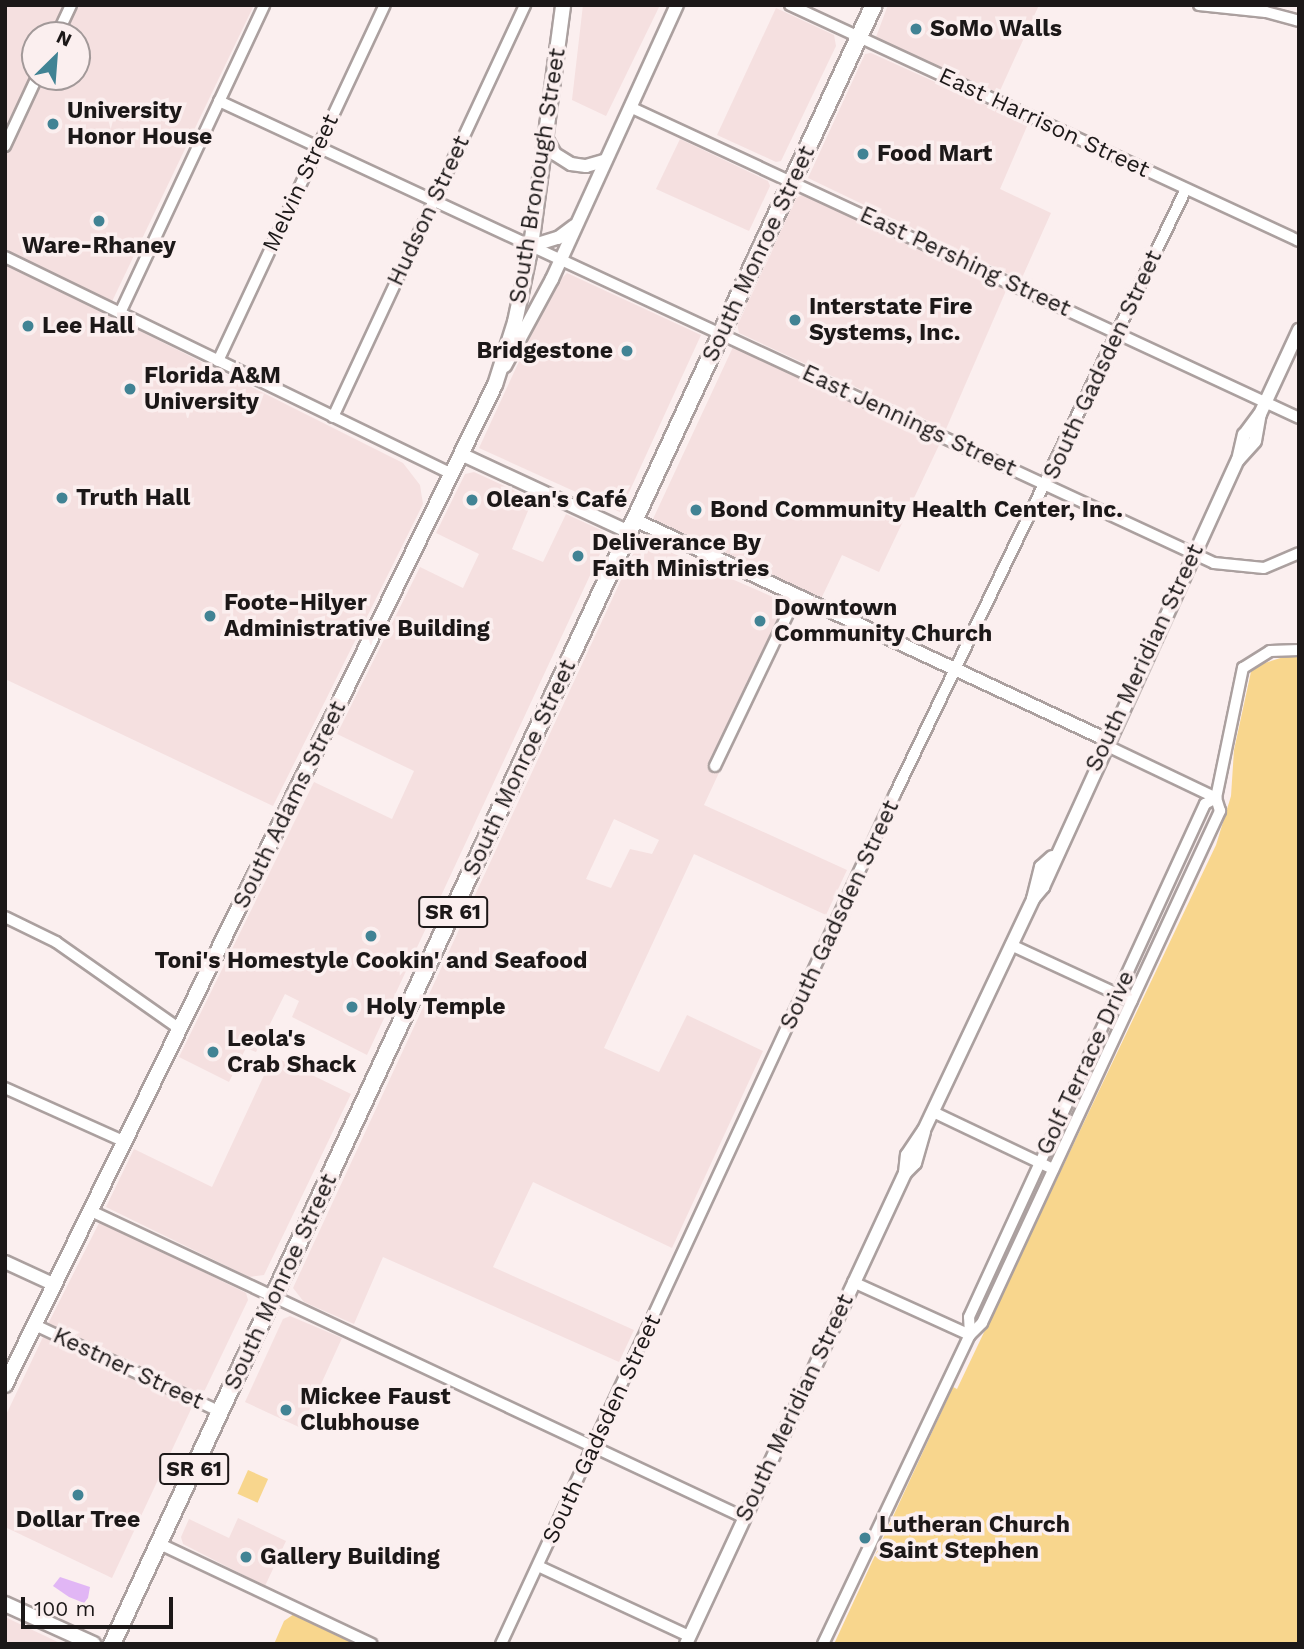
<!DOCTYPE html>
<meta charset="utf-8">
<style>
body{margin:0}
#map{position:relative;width:1304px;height:1649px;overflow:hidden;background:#fbefef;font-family:"Work Sans",sans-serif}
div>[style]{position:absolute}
.built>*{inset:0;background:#f5e0e0}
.green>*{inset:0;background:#f8d68d;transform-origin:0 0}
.water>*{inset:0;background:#e1b6f5}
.roads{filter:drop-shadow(2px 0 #aba09f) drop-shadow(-2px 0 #aba09f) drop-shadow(0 2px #aba09f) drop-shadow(0 -2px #aba09f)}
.minor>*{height:10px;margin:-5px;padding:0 5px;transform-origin:5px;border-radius:5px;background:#fff}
.tertiary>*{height:12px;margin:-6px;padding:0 6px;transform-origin:6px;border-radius:6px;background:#fff}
.secondary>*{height:14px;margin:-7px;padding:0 7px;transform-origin:7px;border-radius:7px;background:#fff}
.primary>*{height:16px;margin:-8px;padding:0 8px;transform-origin:8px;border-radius:8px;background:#fff}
.dots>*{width:19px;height:19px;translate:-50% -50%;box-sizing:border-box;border:4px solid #fbefef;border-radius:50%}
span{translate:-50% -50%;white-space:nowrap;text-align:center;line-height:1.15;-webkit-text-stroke:7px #fbefef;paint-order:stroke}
.shield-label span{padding:2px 5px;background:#fbefef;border:2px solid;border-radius:5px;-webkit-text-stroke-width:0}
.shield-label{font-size:21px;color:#1c1818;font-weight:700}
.poi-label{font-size:23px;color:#1c1818;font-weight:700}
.left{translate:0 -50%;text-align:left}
.right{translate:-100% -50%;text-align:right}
.street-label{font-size:23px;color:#1c1818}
.frame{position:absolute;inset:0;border:7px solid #1c1818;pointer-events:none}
.north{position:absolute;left:21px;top:21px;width:70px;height:70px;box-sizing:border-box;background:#fbefef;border:2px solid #a29999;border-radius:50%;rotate:25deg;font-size:19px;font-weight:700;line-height:28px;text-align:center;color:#1c1818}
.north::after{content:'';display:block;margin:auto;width:24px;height:32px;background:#418394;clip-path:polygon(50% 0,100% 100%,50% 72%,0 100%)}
.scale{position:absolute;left:21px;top:1597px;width:152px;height:32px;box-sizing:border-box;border:4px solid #1c1818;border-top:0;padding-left:9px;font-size:21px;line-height:24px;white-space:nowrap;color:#1c1818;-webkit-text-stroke:5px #fbefef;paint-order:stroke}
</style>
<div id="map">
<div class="built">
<div style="clip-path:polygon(evenodd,5px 5px,254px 5px,106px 314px,403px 463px,420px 485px,423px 504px,273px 806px,5px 679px,5px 5px,35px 35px,77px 35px,77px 77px,35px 77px,35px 35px)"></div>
<div style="clip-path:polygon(583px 5px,660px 5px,606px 116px,572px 100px)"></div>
<div style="clip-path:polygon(888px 5px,1039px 5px,998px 95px,876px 37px)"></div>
<div style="clip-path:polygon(776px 8px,834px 35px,836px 46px,781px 161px,776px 162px,717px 135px)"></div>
<div style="clip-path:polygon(871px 53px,1028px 124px,1000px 189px,1051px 213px,1021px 280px,808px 178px,865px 54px)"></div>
<div style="clip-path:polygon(680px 139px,768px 181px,770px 186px,749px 231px,656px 189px)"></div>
<div style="clip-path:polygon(802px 195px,1008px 286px,946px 429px,739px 333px,737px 323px,796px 198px)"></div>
<div style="clip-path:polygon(567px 273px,701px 335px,620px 512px,479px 448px,554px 286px)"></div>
<div style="clip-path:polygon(733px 347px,941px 441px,879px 572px,842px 555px,821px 599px,653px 519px)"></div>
<div style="clip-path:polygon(474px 472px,533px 499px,512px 549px,543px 562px,566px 514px,603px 531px,606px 541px,367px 1055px,292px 1017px,299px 1001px,285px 994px,256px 1052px,246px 1048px,229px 1082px,179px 1057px,314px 782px,392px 819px,414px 771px,337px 734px,420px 567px,463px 588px,479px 554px,436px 533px,465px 474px)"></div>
<div style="clip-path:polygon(evenodd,640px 539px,796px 607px,704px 805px,847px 870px,826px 915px,694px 854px,604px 1048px,659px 1072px,687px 1015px,763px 1051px,672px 1248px,533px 1182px,493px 1267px,634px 1330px,619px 1362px,383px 1257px,354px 1324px,304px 1302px,293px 1288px,640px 539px,614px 819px,659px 840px,652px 854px,630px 849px,611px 888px,586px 879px,614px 819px)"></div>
<div style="clip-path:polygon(273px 1056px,351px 1094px,264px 1275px,249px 1277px,106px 1207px,134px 1149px,212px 1187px)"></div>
<div style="clip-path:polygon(100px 1221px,246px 1293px,248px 1300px,202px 1396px,48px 1324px)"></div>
<div style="clip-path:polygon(290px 1316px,342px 1338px,301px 1428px,245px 1402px,283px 1319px)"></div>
<div style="clip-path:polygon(43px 1337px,192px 1407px,112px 1578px,5px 1527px,5px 1417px)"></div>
<div style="clip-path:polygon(238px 1518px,286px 1541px,265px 1586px,183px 1544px,181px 1537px,189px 1519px,229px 1538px)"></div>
<div style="clip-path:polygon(5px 1617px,62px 1644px,5px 1644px)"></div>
</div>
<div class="green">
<div style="clip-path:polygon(1287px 656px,1299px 657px,1299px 1644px,834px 1644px,953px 1387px,957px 1389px,1216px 845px,1231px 796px,1234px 750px,1252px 667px)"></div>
<div style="left:248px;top:1470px;width:22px;height:26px;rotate:24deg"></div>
<div style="clip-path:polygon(294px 1614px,359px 1644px,274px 1644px,284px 1621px)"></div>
</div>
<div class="water">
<div style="clip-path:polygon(60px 1577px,90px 1587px,88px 1598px,84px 1603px,69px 1597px,53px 1586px)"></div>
</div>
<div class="roads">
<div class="minor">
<div style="left:790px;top:5px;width:561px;rotate:24.87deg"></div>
<div style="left:1199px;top:5px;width:67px;rotate:6deg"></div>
<div style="left:1266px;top:12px;width:34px;rotate:15deg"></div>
<div style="left:57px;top:35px;width:33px;rotate:-65deg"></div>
<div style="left:219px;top:101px;width:1097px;rotate:24.91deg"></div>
<div style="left:1214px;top:563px;width:50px;rotate:5.7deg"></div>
<div style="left:1264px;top:568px;width:38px;rotate:-23deg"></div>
<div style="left:630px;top:107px;width:738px;rotate:24.93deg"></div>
<div style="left:5px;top:146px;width:76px;rotate:-65.1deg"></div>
<div style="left:5px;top:257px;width:498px;rotate:25.9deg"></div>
<div style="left:120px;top:313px;width:340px;rotate:-64.9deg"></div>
<div style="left:218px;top:361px;width:393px;rotate:-64.9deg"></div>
<div style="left:333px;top:417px;width:455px;rotate:-65deg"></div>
<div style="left:1105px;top:745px;width:123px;rotate:25.5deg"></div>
<div style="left:715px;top:766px;width:190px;rotate:-64.4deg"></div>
<div style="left:5px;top:917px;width:57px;rotate:26.1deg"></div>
<div style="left:56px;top:942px;width:151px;rotate:35.1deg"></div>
<div style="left:1011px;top:945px;width:133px;rotate:24.8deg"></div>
<div style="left:5px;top:1088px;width:132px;rotate:24.2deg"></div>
<div style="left:933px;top:1112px;width:133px;rotate:25.4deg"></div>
<div style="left:91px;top:1211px;width:722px;rotate:25.15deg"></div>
<div style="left:853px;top:1282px;width:128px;rotate:24.4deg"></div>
<div style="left:35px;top:1325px;width:205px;rotate:25.1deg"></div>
<div style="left:970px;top:1335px;width:18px;rotate:-93deg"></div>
<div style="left:969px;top:1317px;width:565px;rotate:-65.3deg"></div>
<div style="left:1205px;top:804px;width:13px;rotate:-29deg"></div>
<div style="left:160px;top:1544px;width:234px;rotate:25.3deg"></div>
<div style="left:538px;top:1566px;width:166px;rotate:24.9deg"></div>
<div style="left:501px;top:1644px;width:937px;rotate:-65.13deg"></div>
<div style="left:895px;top:794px;width:671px;rotate:-64.31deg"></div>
<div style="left:823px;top:1644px;width:342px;rotate:-64.6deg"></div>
<div style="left:970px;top:1335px;width:17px;rotate:-45deg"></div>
<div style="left:982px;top:1323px;width:565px;rotate:-65.07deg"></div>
<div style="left:1220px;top:811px;width:14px;rotate:-107deg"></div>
<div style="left:1216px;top:798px;width:133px;rotate:-78.3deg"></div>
<div style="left:1243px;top:668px;width:32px;rotate:-32deg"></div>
<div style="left:1270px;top:651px;width:29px;rotate:-2deg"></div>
</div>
<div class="tertiary">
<div style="left:546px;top:138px;width:18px;rotate:61deg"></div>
<div style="left:555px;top:154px;width:19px;rotate:32deg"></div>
<div style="left:571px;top:164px;width:15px;rotate:8deg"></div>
<div style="left:586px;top:166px;width:19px;rotate:-16deg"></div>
<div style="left:531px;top:246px;width:28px;rotate:-17deg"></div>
<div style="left:558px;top:238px;width:20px;rotate:-37deg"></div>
<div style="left:505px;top:366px;width:99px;rotate:-61.6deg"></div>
<div style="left:552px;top:279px;width:301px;rotate:-65.5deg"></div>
<div style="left:463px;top:455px;width:183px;rotate:24.9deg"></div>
<div style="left:1238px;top:460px;width:25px;rotate:-48deg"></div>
<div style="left:1255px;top:441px;width:27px;rotate:-80deg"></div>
<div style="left:635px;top:520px;width:521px;rotate:24.99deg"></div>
<div style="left:1033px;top:899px;width:33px;rotate:-76deg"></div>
<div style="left:1041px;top:867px;width:15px;rotate:-42deg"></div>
<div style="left:905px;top:1173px;width:14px;rotate:-45deg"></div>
<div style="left:915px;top:1163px;width:33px;rotate:-74deg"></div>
<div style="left:5px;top:1262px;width:55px;rotate:24.7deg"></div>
<div style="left:686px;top:1644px;width:519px;rotate:-65.06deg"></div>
<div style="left:905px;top:1173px;width:18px;rotate:-84deg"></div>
<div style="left:907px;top:1155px;width:30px;rotate:-56deg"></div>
<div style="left:924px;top:1130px;width:255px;rotate:-64.7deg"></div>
<div style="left:1033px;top:899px;width:16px;rotate:-50deg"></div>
<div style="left:1043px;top:887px;width:469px;rotate:-65.5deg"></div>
<div style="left:1238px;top:460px;width:26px;rotate:-77deg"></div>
<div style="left:1244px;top:435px;width:26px;rotate:-53deg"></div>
<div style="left:1260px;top:414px;width:93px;rotate:-65.1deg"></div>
</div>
<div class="secondary">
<div style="left:5px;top:1385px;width:1114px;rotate:-63.9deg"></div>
<div style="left:495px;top:385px;width:66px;rotate:-72.4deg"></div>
<div style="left:515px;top:322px;width:78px;rotate:-78.1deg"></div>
<div style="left:531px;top:246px;width:243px;rotate:-82.4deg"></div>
<div style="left:5px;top:1604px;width:97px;rotate:24.4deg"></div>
</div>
<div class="primary">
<div style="left:112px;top:1644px;width:1807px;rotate:-65.07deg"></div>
</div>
</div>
<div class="dots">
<div style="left:916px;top:29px;background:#418394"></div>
<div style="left:53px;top:124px;background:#418394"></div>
<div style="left:863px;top:154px;background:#418394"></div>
<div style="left:99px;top:221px;background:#418394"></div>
<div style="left:795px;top:320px;background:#418394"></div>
<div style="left:28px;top:326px;background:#418394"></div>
<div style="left:627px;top:351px;background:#418394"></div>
<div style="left:130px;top:389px;background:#418394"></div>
<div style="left:62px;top:498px;background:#418394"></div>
<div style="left:472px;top:500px;background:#418394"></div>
<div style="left:696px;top:510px;background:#418394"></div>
<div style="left:578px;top:556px;background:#418394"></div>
<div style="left:210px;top:616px;background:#418394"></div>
<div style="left:760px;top:621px;background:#418394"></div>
<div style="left:371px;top:936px;background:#418394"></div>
<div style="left:352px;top:1007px;background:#418394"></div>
<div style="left:213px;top:1052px;background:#418394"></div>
<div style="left:286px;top:1410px;background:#418394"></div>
<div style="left:78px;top:1495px;background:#418394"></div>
<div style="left:865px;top:1538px;background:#418394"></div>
<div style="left:246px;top:1557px;background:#418394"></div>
</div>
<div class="shield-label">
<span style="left:453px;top:912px">SR 61</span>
<span style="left:194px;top:1469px">SR 61</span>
</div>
<div class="poi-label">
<span class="left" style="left:930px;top:29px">SoMo Walls</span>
<span class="left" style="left:67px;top:124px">University<br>Honor House</span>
<span class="left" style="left:877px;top:154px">Food Mart</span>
<span style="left:99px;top:246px">Ware-Rhaney</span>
<span class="left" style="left:809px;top:320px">Interstate Fire<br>Systems, Inc.</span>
<span class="left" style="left:42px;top:326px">Lee Hall</span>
<span class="right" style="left:613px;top:351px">Bridgestone</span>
<span class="left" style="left:144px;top:389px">Florida A&amp;M<br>University</span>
<span class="left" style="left:76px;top:498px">Truth Hall</span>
<span class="left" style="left:486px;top:500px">Olean's Café</span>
<span class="left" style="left:710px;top:510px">Bond Community Health Center, Inc.</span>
<span class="left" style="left:592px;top:556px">Deliverance By<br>Faith Ministries</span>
<span class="left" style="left:224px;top:616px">Foote-Hilyer<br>Administrative Building</span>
<span class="left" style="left:774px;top:621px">Downtown<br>Community Church</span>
<span style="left:371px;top:961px">Toni's Homestyle Cookin' and Seafood</span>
<span class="left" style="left:366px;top:1007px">Holy Temple</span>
<span class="left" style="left:227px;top:1052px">Leola's<br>Crab Shack</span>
<span class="left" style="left:300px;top:1410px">Mickee Faust<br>Clubhouse</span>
<span style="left:78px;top:1520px">Dollar Tree</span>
<span class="left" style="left:879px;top:1538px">Lutheran Church<br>Saint Stephen</span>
<span class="left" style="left:260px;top:1557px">Gallery Building</span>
</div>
<div class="street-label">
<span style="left:1044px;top:123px;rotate:25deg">East Harrison Street</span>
<span style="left:538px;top:176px;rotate:-81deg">South Bronough Street</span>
<span style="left:301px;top:183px;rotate:-65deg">Melvin Street</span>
<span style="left:429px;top:211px;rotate:-65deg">Hudson Street</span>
<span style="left:759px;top:254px;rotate:-65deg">South Monroe Street</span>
<span style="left:965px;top:262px;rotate:25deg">East Pershing Street</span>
<span style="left:1103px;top:365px;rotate:-65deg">South Gadsden Street</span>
<span style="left:909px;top:421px;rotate:25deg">East Jennings Street</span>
<span style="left:1145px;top:658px;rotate:-65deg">South Meridian Street</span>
<span style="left:520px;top:768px;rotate:-65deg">South Monroe Street</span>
<span style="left:290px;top:805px;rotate:-64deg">South Adams Street</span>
<span style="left:840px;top:915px;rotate:-65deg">South Gadsden Street</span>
<span style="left:1086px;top:1063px;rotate:-65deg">Golf Terrace Drive</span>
<span style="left:281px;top:1282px;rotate:-65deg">South Monroe Street</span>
<span style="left:128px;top:1369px;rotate:25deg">Kestner Street</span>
<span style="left:795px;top:1408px;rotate:-65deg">South Meridian Street</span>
<span style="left:602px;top:1429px;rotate:-65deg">South Gadsden Street</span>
</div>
<div class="frame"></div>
<div class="north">N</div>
<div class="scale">100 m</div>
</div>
